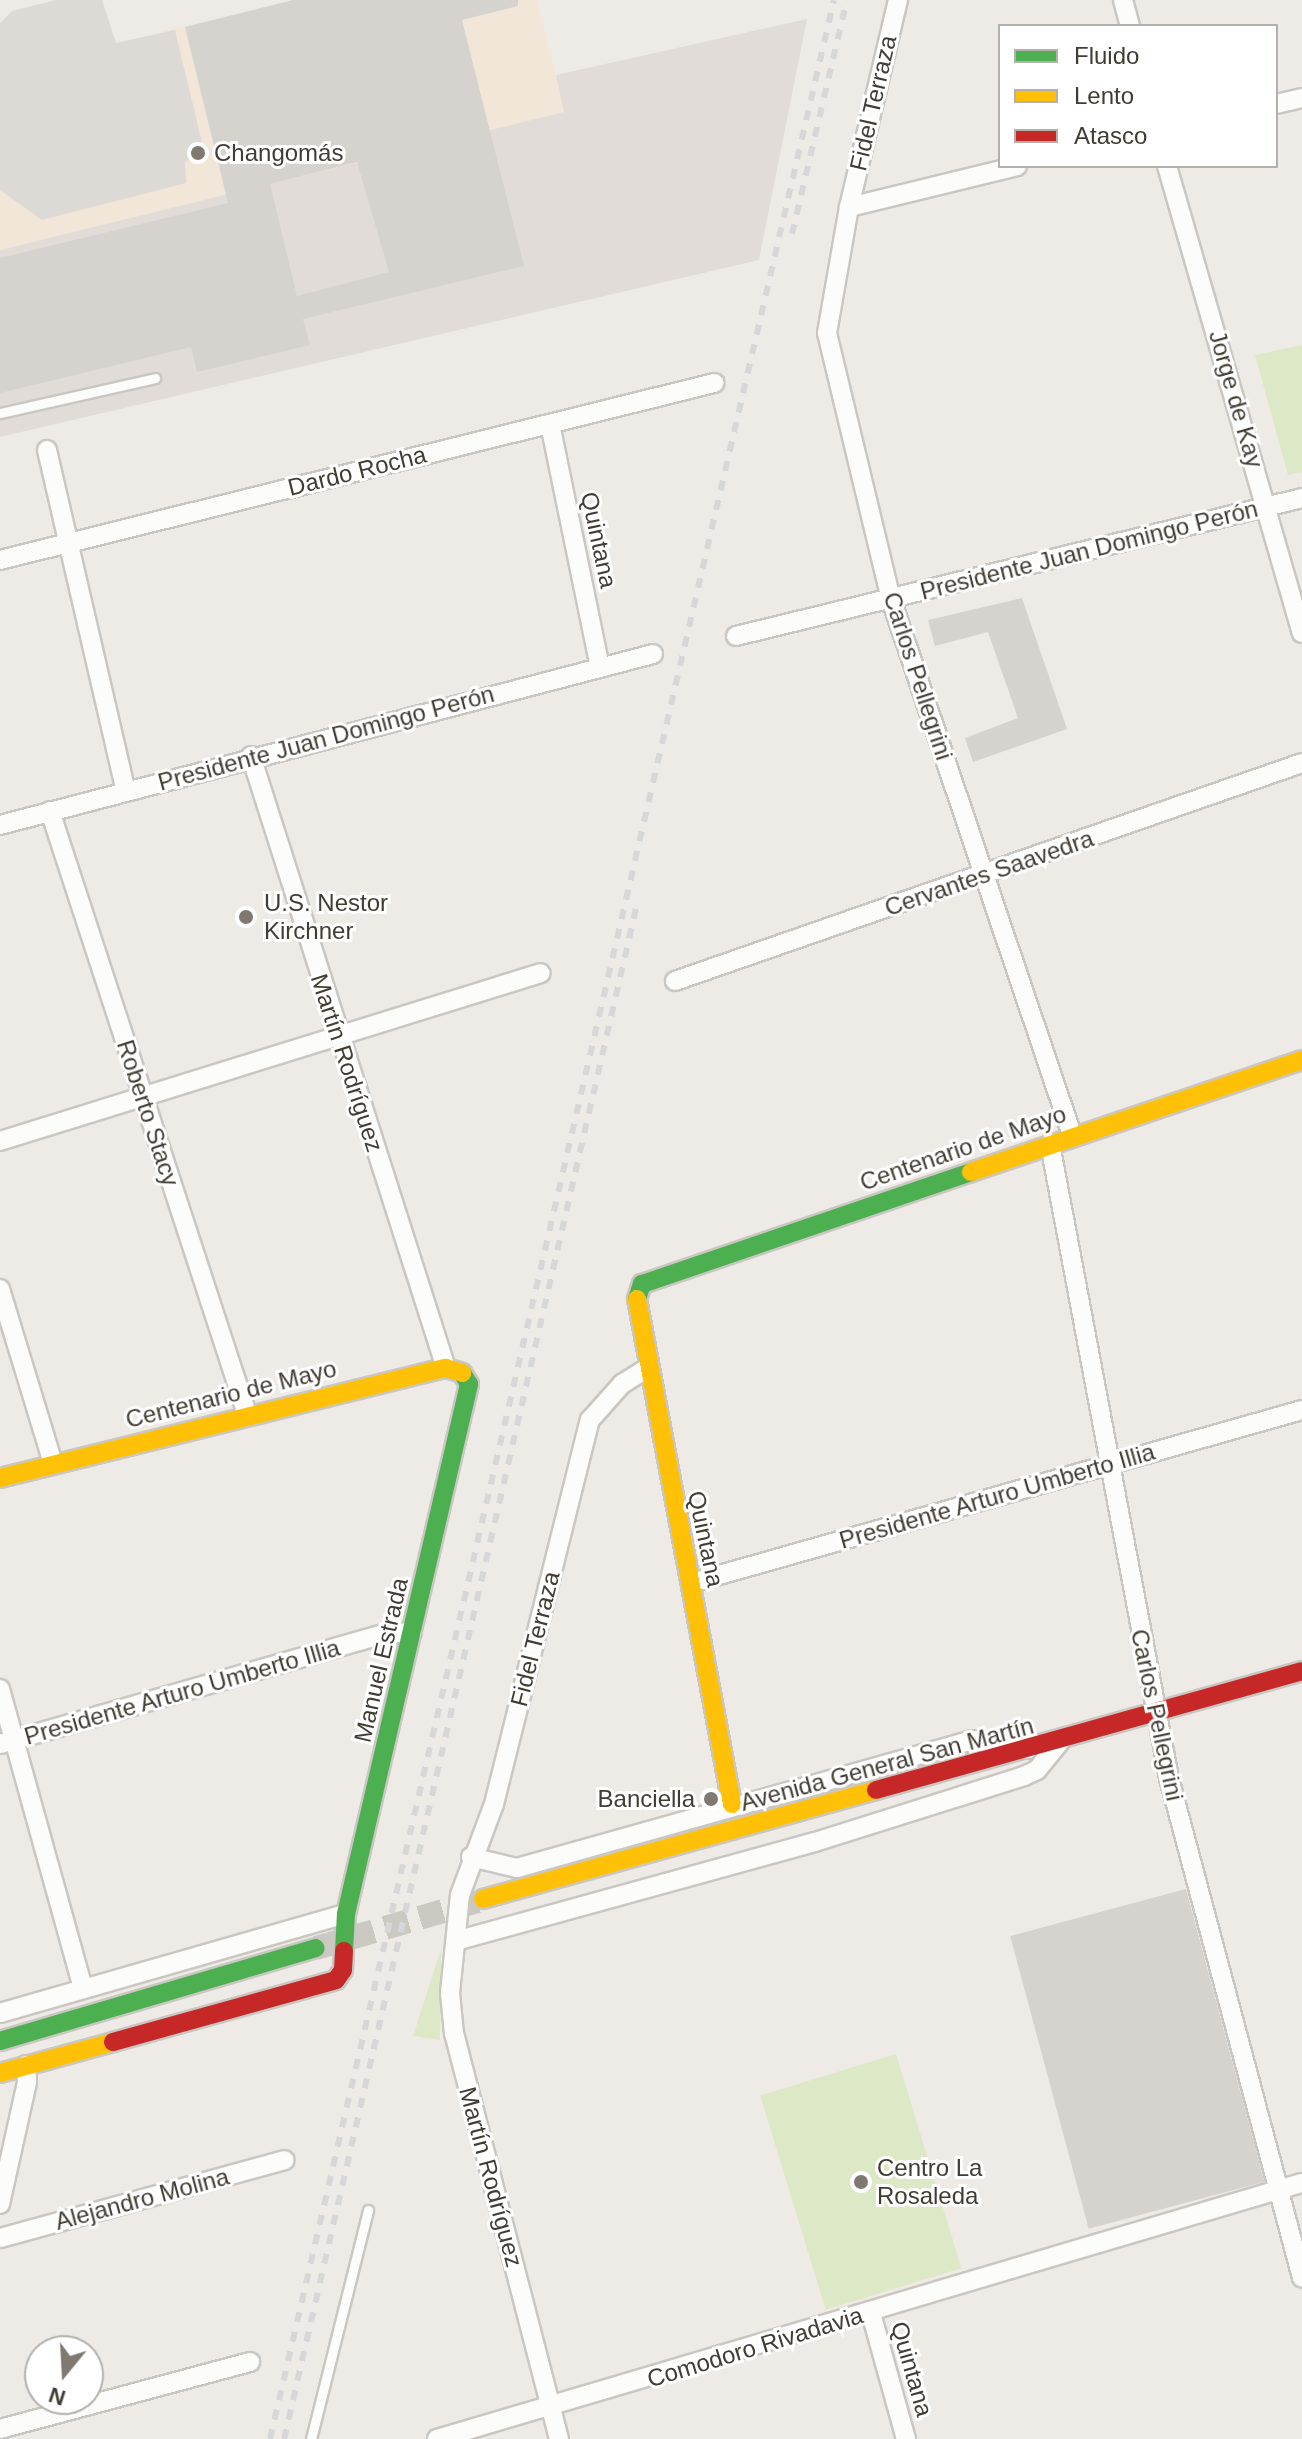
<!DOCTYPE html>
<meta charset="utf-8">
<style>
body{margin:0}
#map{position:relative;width:1302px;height:2439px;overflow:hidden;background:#eeebe6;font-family:Helvetica,sans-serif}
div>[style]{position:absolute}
.commercial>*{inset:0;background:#f1e6d8}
.industrial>*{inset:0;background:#e1dcd7}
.green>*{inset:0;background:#dde8c6;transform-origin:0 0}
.parking>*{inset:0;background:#dddad6}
.building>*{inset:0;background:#d6d2cd;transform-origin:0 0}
.secondary-tunnel>*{height:24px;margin-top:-12px;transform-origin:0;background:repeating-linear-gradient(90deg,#ccc8c2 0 24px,transparent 0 36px)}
.roads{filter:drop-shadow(2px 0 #cac7c2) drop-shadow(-2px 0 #cac7c2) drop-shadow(0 2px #cac7c2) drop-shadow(0 -2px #cac7c2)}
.lane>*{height:9px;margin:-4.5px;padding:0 4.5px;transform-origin:4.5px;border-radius:4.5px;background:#fcfcfb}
.street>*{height:18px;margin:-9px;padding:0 9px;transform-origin:9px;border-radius:9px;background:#fcfcfb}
.fast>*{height:18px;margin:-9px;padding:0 9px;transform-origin:9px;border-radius:9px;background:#4caf50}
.slow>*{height:18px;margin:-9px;padding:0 9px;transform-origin:9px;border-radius:9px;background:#ffc107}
.jam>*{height:18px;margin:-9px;padding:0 9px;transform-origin:9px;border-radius:9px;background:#c62828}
.rail>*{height:6px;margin-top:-3px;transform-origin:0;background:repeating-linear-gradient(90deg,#d8d7d7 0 10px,transparent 0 20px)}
.dots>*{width:22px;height:22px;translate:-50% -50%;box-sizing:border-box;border:4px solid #fff;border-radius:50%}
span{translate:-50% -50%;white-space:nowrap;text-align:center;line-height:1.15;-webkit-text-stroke:6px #fff;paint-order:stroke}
.street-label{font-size:24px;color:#433c33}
.poi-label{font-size:24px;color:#433c33}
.left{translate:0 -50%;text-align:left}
.right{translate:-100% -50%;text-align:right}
.legend{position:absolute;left:998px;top:24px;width:280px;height:144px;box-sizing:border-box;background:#fff;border:2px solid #b4b1ad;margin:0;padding:10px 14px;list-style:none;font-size:24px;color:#433c33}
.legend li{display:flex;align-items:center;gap:16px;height:40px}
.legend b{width:40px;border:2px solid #b4b1ad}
.north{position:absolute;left:24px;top:2335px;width:80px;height:80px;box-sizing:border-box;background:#fff;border:2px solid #b4b1ad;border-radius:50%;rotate:198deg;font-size:22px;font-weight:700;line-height:32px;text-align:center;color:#433c33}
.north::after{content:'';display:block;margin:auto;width:28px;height:36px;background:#7f7972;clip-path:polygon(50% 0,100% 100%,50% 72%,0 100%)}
</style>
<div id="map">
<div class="commercial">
<div style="clip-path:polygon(56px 0,102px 0,116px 43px,293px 0,537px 0,565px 112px,0 250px,0 23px,12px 11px)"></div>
</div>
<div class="industrial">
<div style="clip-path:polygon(807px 19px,759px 260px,0 437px,0 250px,564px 112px,556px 75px)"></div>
</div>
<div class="green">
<div style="clip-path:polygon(1302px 345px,1302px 472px,1288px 475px,1255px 355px)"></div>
<div style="clip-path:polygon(441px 1949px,440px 2040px,413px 2036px)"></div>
<div style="left:896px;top:2054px;width:224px;height:142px;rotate:73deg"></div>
</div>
<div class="parking">
<div style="clip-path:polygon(56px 0,102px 0,116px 43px,175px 30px,205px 155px,185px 162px,186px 183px,42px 220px,0 190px,0 23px,12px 11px)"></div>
</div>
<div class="building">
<div style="clip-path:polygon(evenodd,293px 0,518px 0,518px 6px,462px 20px,524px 266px,303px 319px,310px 345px,197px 372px,191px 347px,0 393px,0 258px,228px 203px,185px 27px,293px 0,357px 162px,389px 272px,297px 296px,270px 184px,357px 162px)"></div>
<div style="clip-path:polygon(1022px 598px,1067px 729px,973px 762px,965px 738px,1018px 718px,988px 632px,935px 646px,928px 620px)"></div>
<div style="left:1186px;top:1889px;width:303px;height:182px;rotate:75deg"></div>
</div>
<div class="secondary-tunnel">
<div style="left:316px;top:1948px;width:172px;rotate:-16.2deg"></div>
</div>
<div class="roads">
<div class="lane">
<div style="left:0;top:413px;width:159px;rotate:-12.7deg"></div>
<div style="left:311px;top:2439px;width:236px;rotate:-76deg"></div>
</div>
<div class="street">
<div style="left:898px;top:0;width:213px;rotate:103.3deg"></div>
<div style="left:849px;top:207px;width:128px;rotate:99.9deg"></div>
<div style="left:827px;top:333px;width:274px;rotate:76.5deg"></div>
<div style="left:891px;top:599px;width:566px;rotate:71.34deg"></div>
<div style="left:1123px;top:0;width:27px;rotate:75deg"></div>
<div style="left:1276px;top:104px;width:27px;rotate:-13deg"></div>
<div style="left:1167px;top:166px;width:486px;rotate:73.9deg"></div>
<div style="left:849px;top:207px;width:173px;rotate:-13.7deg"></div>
<div style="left:550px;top:424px;width:248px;rotate:78.4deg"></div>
<div style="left:47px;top:450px;width:350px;rotate:77deg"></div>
<div style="left:0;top:560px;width:736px;rotate:-13.92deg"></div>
<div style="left:736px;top:636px;width:583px;rotate:-13.7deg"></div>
<div style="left:251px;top:756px;width:642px;rotate:72.33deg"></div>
<div style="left:50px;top:811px;width:634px;rotate:71.91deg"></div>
<div style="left:0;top:825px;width:675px;rotate:-14.67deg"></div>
<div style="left:675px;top:981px;width:664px;rotate:-19.17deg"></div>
<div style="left:0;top:1141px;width:566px;rotate:-17.25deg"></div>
<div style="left:1050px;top:1144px;width:645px;rotate:79.37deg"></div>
<div style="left:1169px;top:1778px;width:517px;rotate:75.1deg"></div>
<div style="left:0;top:1289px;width:182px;rotate:73.1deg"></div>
<div style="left:691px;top:1583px;width:635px;rotate:-15.81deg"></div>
<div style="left:0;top:1689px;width:311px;rotate:74.5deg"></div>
<div style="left:0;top:1744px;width:399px;rotate:-16deg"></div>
<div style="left:384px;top:1634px;width:28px;rotate:-4deg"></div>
<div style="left:471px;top:1857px;width:47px;rotate:13.4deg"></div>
<div style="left:517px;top:1868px;width:473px;rotate:-15.7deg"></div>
<div style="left:972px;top:1740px;width:57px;rotate:9.1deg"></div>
<div style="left:459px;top:1940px;width:369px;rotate:-15.4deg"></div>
<div style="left:815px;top:1842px;width:219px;rotate:-17.5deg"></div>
<div style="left:1024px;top:1776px;width:14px;rotate:-25deg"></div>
<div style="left:1037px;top:1770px;width:36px;rotate:-51deg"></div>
<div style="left:0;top:2013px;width:360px;rotate:-16deg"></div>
<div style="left:0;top:2204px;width:125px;rotate:-77.5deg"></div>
<div style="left:27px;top:2082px;width:17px;rotate:-93deg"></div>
<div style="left:0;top:2238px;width:295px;rotate:-15.3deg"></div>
<div style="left:871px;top:2313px;width:131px;rotate:74.5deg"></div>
<div style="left:0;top:2429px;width:259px;rotate:-15deg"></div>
<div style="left:437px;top:2439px;width:902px;rotate:-16.49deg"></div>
<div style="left:559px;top:2439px;width:418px;rotate:-104.5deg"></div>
<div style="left:454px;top:2034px;width:41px;rotate:-95.6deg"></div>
<div style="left:450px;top:1993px;width:99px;rotate:-84.2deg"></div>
<div style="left:460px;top:1895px;width:97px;rotate:-69.5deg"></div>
<div style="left:494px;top:1804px;width:396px;rotate:-76deg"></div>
<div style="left:590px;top:1420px;width:48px;rotate:-48.4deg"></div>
<div style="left:622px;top:1384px;width:28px;rotate:-32deg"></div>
</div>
<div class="fast">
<div style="left:637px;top:1299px;width:16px;rotate:-72deg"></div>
<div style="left:642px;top:1284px;width:348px;rotate:-18.8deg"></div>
<div style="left:344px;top:1951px;width:37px;rotate:-87deg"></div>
<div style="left:346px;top:1914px;width:544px;rotate:-76.93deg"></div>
<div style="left:469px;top:1384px;width:13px;rotate:-122deg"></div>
<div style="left:0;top:2041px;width:329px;rotate:-16.4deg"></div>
</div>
<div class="slow">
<div style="left:971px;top:1172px;width:349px;rotate:-18.7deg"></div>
<div style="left:637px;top:1299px;width:514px;rotate:79.35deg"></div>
<div style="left:0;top:1478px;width:459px;rotate:-13.9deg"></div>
<div style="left:446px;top:1368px;width:17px;rotate:17deg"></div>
<div style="left:483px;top:1899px;width:408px;rotate:-15.5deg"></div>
<div style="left:0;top:2073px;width:117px;rotate:-15.3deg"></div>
</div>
<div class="jam">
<div style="left:876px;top:1790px;width:442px;rotate:-15.6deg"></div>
<div style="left:113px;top:2042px;width:231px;rotate:-15.5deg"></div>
<div style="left:336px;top:1980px;width:12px;rotate:-55deg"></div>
<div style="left:343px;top:1970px;width:19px;rotate:-87deg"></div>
</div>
</div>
<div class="rail">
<div style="left:792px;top:234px;width:240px;rotate:-76.8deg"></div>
<div style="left:270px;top:2439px;width:2503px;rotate:-76.98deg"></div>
<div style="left:284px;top:2439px;width:1571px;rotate:-77.05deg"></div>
</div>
<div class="dots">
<div style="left:198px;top:153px;background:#7f7972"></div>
<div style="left:246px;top:917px;background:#7f7972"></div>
<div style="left:711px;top:1799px;background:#7f7972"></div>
<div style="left:861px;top:2182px;background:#7f7972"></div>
</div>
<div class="street-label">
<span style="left:873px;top:103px;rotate:-77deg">Fidel Terraza</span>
<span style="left:1236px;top:399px;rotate:74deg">Jorge de Kay</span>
<span style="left:357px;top:471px;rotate:-14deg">Dardo Rocha</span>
<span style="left:599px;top:540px;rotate:78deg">Quintana</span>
<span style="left:1089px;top:550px;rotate:-14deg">Presidente Juan Domingo Perón</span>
<span style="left:918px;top:676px;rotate:72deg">Carlos Pellegrini</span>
<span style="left:326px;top:738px;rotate:-15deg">Presidente Juan Domingo Perón</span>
<span style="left:989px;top:873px;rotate:-19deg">Cervantes Saavedra</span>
<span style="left:347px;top:1063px;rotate:72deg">Martín Rodríguez</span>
<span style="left:148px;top:1113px;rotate:72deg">Roberto Stacy</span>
<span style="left:963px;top:1148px;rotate:-19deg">Centenario de Mayo</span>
<span style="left:231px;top:1394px;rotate:-14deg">Centenario de Mayo</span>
<span style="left:997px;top:1496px;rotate:-16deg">Presidente Arturo Umberto Illia</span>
<span style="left:706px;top:1539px;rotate:78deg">Quintana</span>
<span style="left:535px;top:1639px;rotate:-76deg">Fidel Terraza</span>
<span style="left:381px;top:1660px;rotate:-77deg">Manuel Estrada</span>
<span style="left:182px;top:1692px;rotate:-16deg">Presidente Arturo Umberto Illia</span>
<span style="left:1157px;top:1715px;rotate:78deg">Carlos Pellegrini</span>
<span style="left:887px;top:1764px;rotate:-15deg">Avenida General San Martín</span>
<span style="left:491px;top:2177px;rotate:75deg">Martín Rodríguez</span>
<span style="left:142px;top:2199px;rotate:-15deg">Alejandro Molina</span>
<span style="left:755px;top:2347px;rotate:-17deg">Comodoro Rivadavia</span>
<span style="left:912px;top:2369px;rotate:74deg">Quintana</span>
</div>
<div class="poi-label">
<span class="left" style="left:214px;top:153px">Changomás</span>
<span class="left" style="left:264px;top:917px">U.S. Nestor<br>Kirchner</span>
<span class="right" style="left:695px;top:1799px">Banciella</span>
<span class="left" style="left:877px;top:2182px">Centro La<br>Rosaleda</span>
</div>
<ul class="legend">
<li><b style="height:10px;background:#4caf50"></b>Fluido</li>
<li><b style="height:10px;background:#ffc107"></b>Lento</li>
<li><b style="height:10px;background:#c62828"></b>Atasco</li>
</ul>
<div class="north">N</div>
</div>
